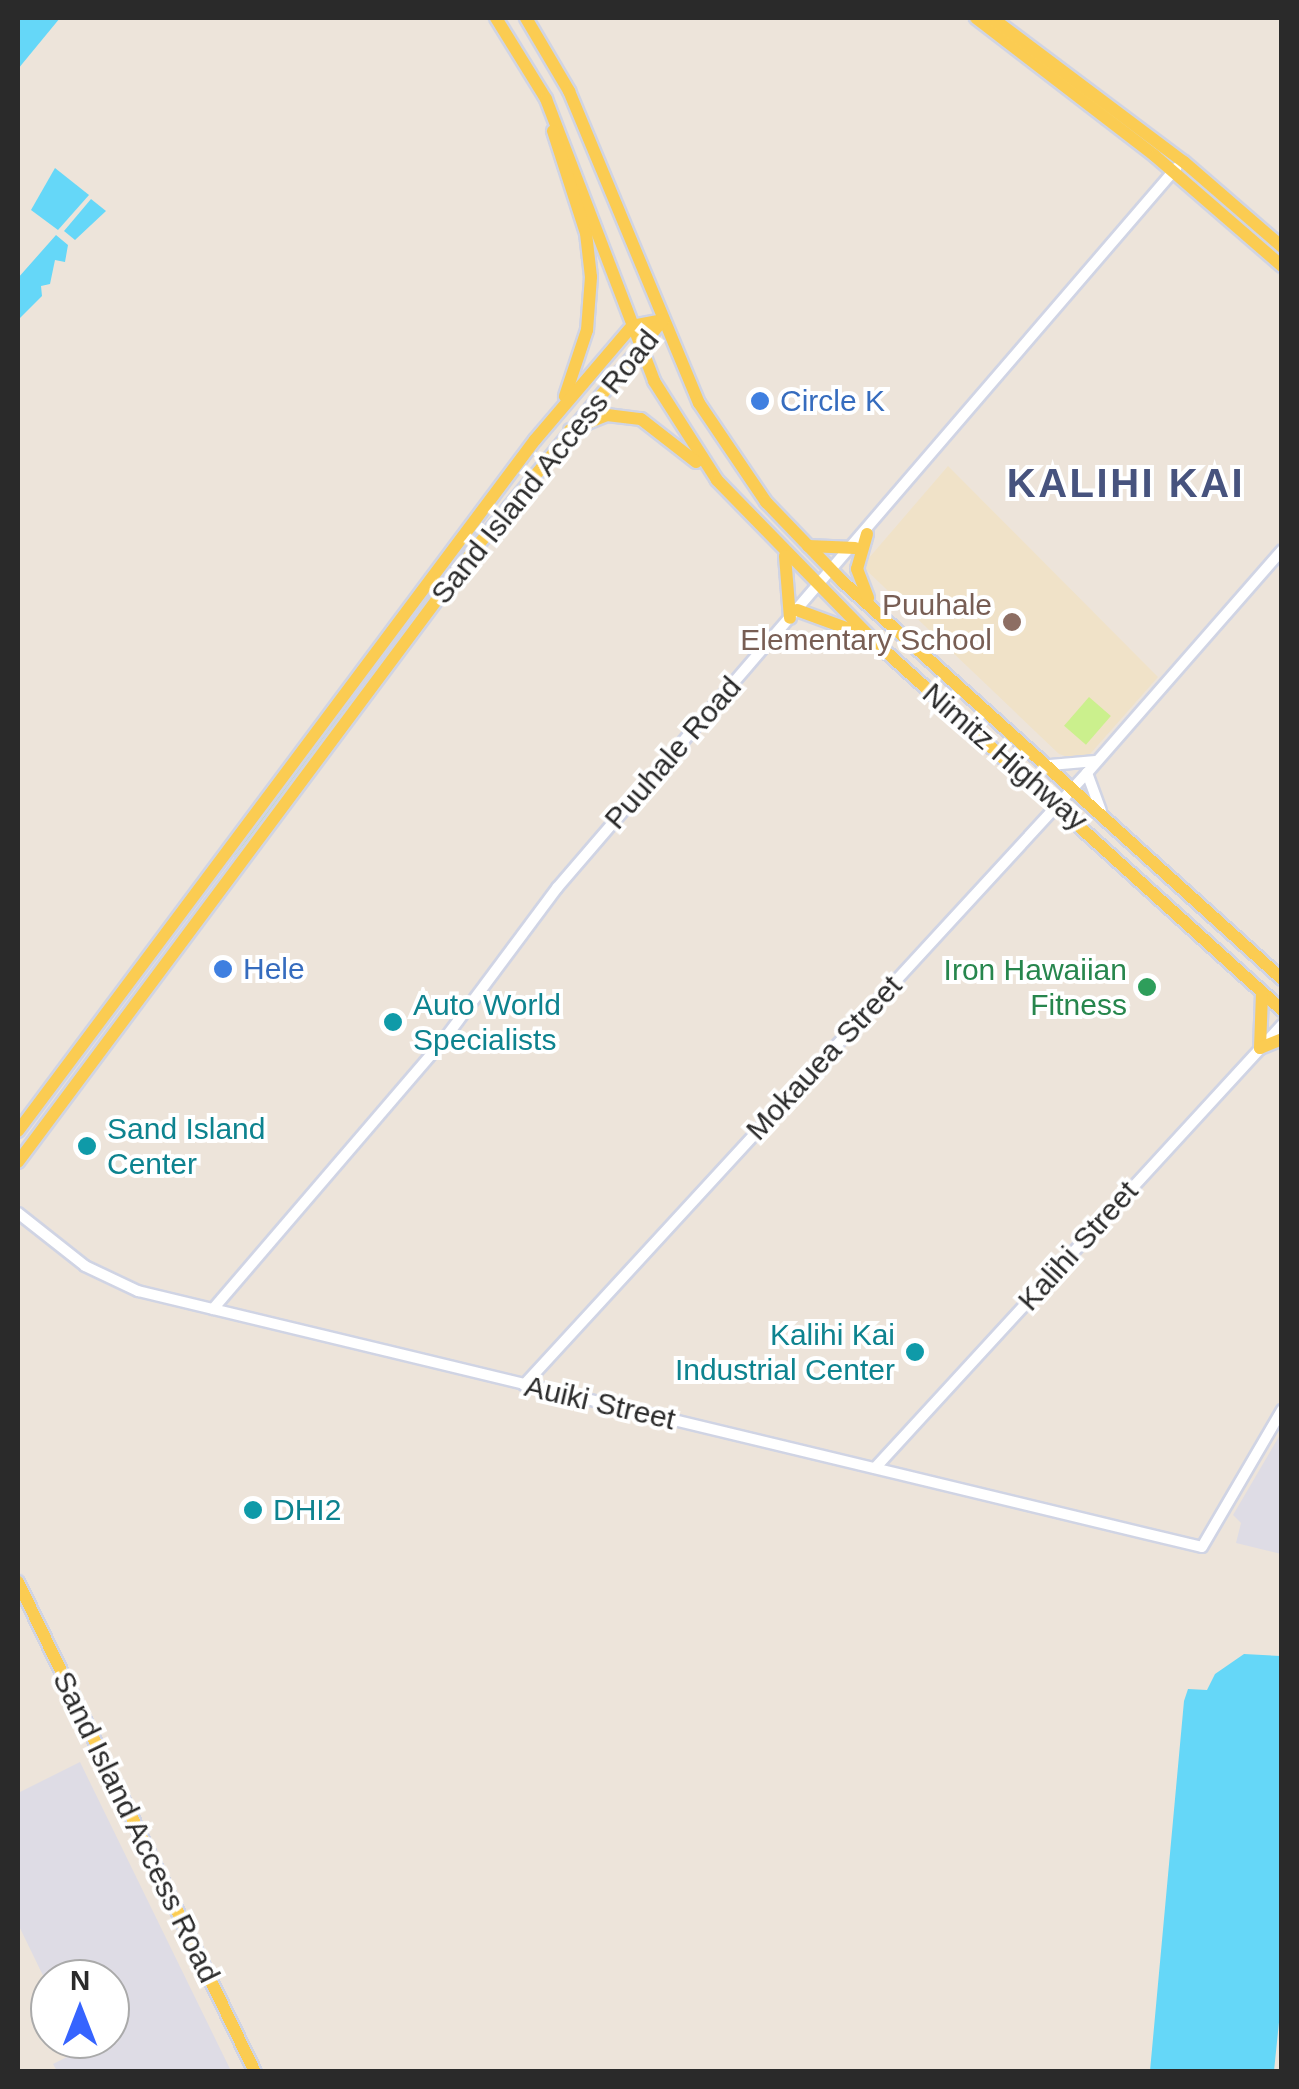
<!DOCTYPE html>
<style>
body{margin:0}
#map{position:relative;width:1299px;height:2089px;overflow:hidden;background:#ede4da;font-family:Arial,sans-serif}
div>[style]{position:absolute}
.industrial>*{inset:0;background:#dedce5}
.education>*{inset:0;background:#f0e2c8}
.green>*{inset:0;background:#b3e892}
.pitch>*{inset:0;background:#cbf08d;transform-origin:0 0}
.water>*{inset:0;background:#65d7f8}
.roads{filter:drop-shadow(2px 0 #d0d4e4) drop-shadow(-2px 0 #d0d4e4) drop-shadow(0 2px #d0d4e4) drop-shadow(0 -2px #d0d4e4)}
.minor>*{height:10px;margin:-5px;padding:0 5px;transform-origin:5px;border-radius:5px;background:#fff}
.major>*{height:12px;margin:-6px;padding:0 6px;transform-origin:6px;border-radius:6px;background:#fbcc52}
.dots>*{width:28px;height:28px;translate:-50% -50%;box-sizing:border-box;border:5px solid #fff;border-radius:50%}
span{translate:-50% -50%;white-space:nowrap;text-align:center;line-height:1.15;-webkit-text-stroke:8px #fff;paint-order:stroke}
.shop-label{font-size:30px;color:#366cbe}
.left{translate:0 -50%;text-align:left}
.street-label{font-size:30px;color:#2a2a2a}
.education-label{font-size:30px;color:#785e54}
.right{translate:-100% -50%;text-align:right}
.leisure-label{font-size:30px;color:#27864d}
.culture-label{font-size:30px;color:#0d838f}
.district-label{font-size:40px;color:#47537e;font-weight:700;letter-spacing:2.5px}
.frame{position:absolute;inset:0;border:20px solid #2a2a2a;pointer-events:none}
.north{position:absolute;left:30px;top:1959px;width:100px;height:100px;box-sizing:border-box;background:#fff;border:2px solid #aaa;border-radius:50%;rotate:0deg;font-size:28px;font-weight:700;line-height:40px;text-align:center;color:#2a2a2a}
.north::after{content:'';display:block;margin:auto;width:35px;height:45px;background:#3664ff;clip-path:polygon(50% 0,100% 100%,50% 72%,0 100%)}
</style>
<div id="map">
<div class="industrial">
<div style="clip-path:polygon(1281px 1433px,1281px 1554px,1236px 1543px,1241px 1523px,1233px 1515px)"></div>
<div style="clip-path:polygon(80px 1762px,231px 2071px,57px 2071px,53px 2064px,79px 2051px,74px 2039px,110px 2039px,110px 1979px,50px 1979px,50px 1990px,18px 1924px,18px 1793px)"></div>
</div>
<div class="education">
<div style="clip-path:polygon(948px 466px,1158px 677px,1083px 762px,1059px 754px,862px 566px)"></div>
</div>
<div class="green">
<div style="clip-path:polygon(348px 700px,355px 703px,234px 857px,233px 853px)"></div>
</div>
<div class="pitch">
<div style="left:1089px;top:697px;width:29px;height:38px;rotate:41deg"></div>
</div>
<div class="water">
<div style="clip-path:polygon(18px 18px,60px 18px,18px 69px)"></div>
<div style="clip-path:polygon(55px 168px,89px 195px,58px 230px,31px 210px)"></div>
<div style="clip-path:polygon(91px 199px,106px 211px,75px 240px,64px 231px)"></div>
<div style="clip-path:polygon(56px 235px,68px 245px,65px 262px,55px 260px,50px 284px,41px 286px,42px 296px,18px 320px,18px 278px)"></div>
<div style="clip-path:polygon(1244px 1654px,1281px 1656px,1282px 1993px,1274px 2071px,1150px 2071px,1184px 1701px,1188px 1689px,1207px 1690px,1215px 1674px)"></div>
</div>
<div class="roads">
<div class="minor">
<div style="left:1050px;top:765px;width:46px;rotate:-5deg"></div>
<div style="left:1087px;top:773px;width:40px;rotate:69.8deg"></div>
<div style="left:18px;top:1213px;width:85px;rotate:38.3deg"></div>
<div style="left:85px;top:1266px;width:59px;rotate:25.3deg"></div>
<div style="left:138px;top:1291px;width:1094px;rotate:13.53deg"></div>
<div style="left:1202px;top:1547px;width:159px;rotate:-59.7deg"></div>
<div style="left:213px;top:1309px;width:358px;rotate:-49.4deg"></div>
<div style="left:446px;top:1037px;width:186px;rotate:-53.3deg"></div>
<div style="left:557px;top:888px;width:950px;rotate:-49.31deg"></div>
<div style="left:524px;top:1385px;width:832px;rotate:-47.39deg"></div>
<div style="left:1087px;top:773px;width:296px;rotate:-48.8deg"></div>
<div style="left:875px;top:1468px;width:602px;rotate:-47.43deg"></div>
</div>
<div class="major">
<div style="left:496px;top:18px;width:95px;rotate:58.3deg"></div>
<div style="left:546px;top:99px;width:302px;rotate:69deg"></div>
<div style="left:654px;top:381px;width:117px;rotate:57.5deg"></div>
<div style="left:717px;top:480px;width:223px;rotate:45.7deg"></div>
<div style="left:873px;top:640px;width:552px;rotate:42.13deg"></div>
<div style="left:526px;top:18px;width:85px;rotate:59.5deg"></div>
<div style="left:569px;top:91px;width:338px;rotate:67.4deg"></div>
<div style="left:699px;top:403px;width:120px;rotate:55.9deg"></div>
<div style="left:766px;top:502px;width:110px;rotate:46.1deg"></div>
<div style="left:842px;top:581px;width:593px;rotate:42.13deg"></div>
<div style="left:976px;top:18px;width:226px;rotate:37.6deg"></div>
<div style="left:1155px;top:156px;width:168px;rotate:40.9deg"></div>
<div style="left:992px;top:18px;width:240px;rotate:36.9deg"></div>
<div style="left:1184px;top:162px;width:130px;rotate:40.9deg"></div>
<div style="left:553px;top:131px;width:107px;rotate:72.1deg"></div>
<div style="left:586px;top:233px;width:44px;rotate:83.5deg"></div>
<div style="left:591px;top:277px;width:53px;rotate:94.3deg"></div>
<div style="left:587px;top:330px;width:70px;rotate:108.4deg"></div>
<div style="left:570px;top:430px;width:40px;rotate:-22deg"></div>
<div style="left:607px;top:415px;width:34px;rotate:7deg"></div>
<div style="left:641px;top:419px;width:70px;rotate:38deg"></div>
<div style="left:867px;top:534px;width:36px;rotate:106deg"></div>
<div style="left:857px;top:569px;width:31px;rotate:69deg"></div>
<div style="left:808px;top:546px;width:47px;rotate:2.4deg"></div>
<div style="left:785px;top:556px;width:62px;rotate:85.4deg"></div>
<div style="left:797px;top:610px;width:67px;rotate:20.1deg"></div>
<div style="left:1260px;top:1048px;width:55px;rotate:-87.9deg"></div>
<div style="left:1260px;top:1048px;width:24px;rotate:-22deg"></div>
<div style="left:18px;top:1131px;width:863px;rotate:-53.2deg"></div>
<div style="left:535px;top:440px;width:150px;rotate:-49.6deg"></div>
<div style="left:632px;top:326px;width:32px;rotate:-11deg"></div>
<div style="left:18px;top:1162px;width:763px;rotate:-53.31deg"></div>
<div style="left:474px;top:550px;width:298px;rotate:-50.6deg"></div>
<div style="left:18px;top:1582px;width:544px;rotate:64.19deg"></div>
</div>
</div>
<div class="dots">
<div style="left:760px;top:401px;background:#3f7fe0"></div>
<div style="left:1012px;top:622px;background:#8d6e63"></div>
<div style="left:223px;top:969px;background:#3f7fe0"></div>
<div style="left:1147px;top:987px;background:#2e9e5b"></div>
<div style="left:393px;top:1022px;background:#0f9aa8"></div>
<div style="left:87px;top:1146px;background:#0f9aa8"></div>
<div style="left:915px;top:1352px;background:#0f9aa8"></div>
<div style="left:253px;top:1510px;background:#0f9aa8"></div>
</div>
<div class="shop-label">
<span class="left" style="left:780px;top:401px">Circle K</span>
<span class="left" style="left:243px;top:969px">Hele</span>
</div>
<div class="street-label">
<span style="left:545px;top:467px;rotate:-51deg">Sand Island Access Road</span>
<span style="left:673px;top:753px;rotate:-49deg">Puuhale Road</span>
<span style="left:1005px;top:757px;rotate:41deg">Nimitz Highway</span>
<span style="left:824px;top:1058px;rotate:-47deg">Mokauea Street</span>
<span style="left:1078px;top:1246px;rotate:-48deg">Kalihi Street</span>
<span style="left:600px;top:1403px;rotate:13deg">Auiki Street</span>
<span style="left:136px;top:1827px;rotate:64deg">Sand Island Access Road</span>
</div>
<div class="education-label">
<span class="right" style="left:992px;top:622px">Puuhale<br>Elementary School</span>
</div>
<div class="leisure-label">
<span class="right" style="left:1127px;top:987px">Iron Hawaiian<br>Fitness</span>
</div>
<div class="culture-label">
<span class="left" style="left:413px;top:1022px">Auto World<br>Specialists</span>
<span class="left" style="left:107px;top:1146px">Sand Island<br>Center</span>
<span class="right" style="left:895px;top:1352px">Kalihi Kai<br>Industrial Center</span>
<span class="left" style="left:273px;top:1510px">DHI2</span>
</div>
<div class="district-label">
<span style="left:1126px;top:483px">KALIHI KAI</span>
</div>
<div class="frame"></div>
<div class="north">N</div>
</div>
